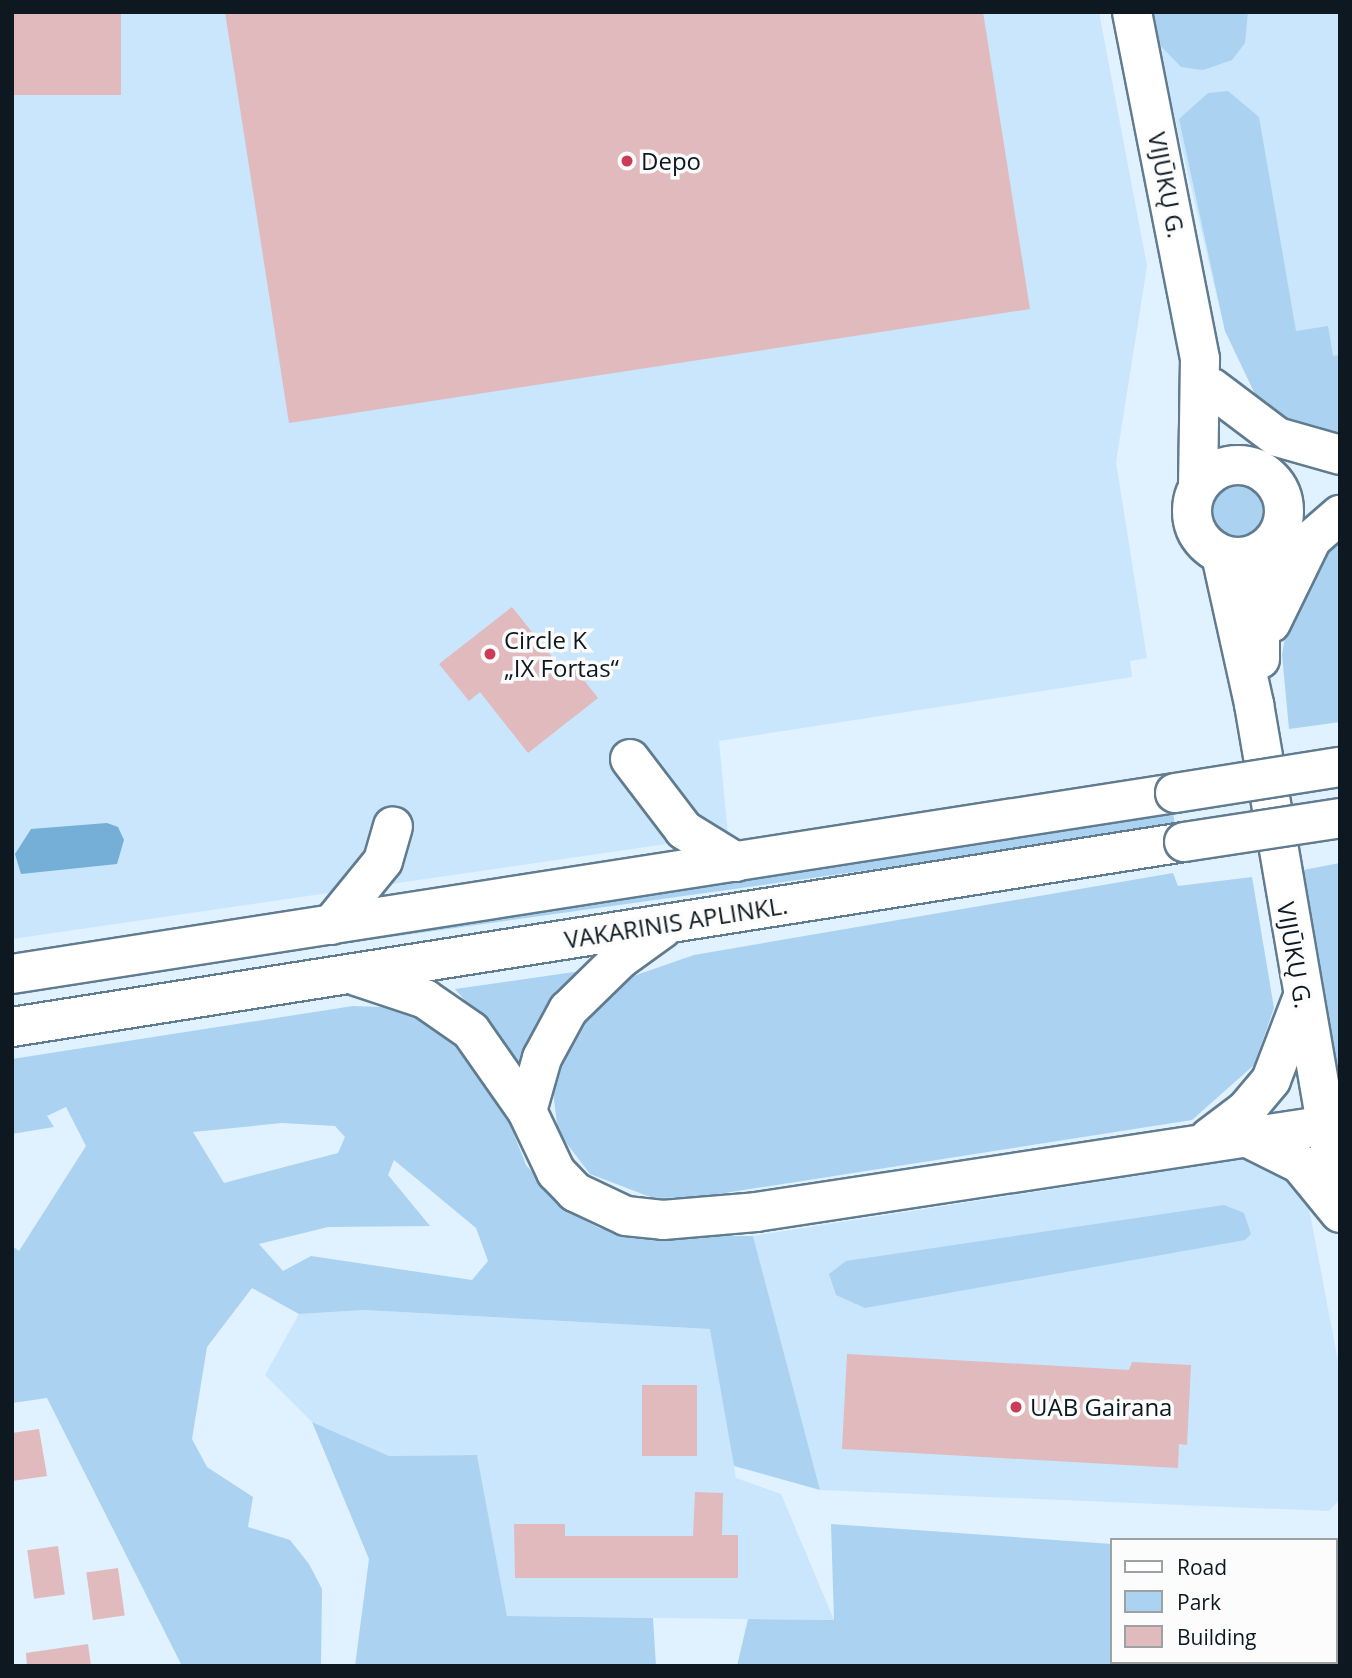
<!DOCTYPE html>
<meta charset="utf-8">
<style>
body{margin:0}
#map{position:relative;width:1352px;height:1678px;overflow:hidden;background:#e0f1ff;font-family:"Open Sans",sans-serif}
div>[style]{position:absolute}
.built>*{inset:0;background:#c9e6fc}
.green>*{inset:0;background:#abd2f0;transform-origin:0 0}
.round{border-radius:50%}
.water>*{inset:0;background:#75aed6}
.building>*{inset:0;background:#e0babc;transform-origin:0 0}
.roads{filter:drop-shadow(2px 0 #617b8f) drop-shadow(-2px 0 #617b8f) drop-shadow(0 2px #617b8f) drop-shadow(0 -2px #617b8f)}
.secondary>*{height:38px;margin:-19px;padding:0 19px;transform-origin:19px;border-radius:19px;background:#fff}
.secondary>.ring{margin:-19px;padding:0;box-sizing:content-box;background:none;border:38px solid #fff;border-radius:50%}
.highway>*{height:38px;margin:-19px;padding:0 19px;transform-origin:19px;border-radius:19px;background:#fff}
.bridges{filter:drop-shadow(2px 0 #617b8f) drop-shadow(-2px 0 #617b8f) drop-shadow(0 2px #617b8f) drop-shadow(0 -2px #617b8f)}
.highway-bridge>*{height:38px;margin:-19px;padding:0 19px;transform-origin:19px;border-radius:19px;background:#fff}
.dots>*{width:19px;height:19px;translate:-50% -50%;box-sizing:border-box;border:4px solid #fcfcfc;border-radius:50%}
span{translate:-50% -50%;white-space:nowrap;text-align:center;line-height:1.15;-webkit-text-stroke:7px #fcfcfc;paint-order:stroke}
.poi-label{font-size:24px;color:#0d1820}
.left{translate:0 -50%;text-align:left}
.street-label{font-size:24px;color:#0d1820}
.frame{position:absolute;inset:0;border:14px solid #0d1820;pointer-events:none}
.legend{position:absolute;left:1110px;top:1538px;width:228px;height:126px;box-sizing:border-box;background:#fcfcfc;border:2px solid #9ca1a4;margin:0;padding:9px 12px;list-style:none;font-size:21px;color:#0d1820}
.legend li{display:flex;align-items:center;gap:14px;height:35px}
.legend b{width:35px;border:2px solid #9ca1a4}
</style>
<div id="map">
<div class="built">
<div style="clip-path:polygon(12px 12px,1099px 12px,1147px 266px,1116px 462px,1147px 658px,1130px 661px,1132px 677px,719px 741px,728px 835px,12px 939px)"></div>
<div style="clip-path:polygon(1150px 12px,1340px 12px,1340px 434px,1256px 396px,1225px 331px)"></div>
<div style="clip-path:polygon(1252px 1158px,1278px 1164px,1308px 1203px,1340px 1372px,1340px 1499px,1329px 1511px,820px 1490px,753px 1236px)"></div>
<div style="clip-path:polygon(364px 1310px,711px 1329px,736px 1478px,781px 1494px,834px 1620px,507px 1616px,477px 1455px,389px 1456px,312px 1422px,265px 1375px,299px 1314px)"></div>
</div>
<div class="green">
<div style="clip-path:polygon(1150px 12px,1248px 12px,1245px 43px,1232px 60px,1203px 70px,1181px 67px,1157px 42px)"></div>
<div style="clip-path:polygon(1228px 91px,1259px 117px,1296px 331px,1328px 326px,1333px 356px,1340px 355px,1340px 434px,1312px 435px,1281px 424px,1256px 396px,1225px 331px,1179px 119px,1208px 93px)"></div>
<div class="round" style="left:1212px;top:485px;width:52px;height:52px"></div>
<div style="clip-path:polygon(1340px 530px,1340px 722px,1289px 729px,1282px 655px,1290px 608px)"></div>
<div style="left:1173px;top:812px;width:15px;height:1175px;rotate:82deg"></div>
<div style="clip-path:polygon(1340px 863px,1340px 1079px,1298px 871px)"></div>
<div style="clip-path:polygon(1173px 873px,1178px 886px,1252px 877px,1274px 1008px,1254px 1065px,1192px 1120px,699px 1197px,653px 1198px,590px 1174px,558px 1132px,550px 1067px,580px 1015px,619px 981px,694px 955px)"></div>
<div style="clip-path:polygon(581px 971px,544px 1009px,529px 1062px,517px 1061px,455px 989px)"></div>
<div style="clip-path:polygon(evenodd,353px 1006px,406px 1008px,440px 1023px,498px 1094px,526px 1165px,563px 1209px,599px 1228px,639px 1236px,753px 1236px,820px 1490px,734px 1466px,710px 1329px,364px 1310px,299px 1314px,252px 1288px,207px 1347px,192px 1439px,207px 1467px,253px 1497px,248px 1527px,290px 1540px,309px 1564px,322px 1589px,321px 1666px,182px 1666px,47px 1398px,12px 1403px,12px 1246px,19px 1251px,86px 1146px,66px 1107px,47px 1116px,54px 1127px,12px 1134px,12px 1059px,353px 1006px,282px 1123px,335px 1126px,345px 1137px,338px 1153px,224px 1183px,193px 1132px,282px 1123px,353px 1006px,394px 1160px,476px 1228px,488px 1261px,472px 1280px,311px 1256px,283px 1271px,259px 1244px,328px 1227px,430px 1226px,388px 1175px,394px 1160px)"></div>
<div style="clip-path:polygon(1224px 1205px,1244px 1213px,1251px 1234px,1245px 1240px,865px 1308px,836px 1295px,829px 1274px,846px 1261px)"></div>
<div style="clip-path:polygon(312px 1422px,389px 1456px,477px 1455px,507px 1616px,653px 1618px,656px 1666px,355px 1666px,369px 1559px)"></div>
<div style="clip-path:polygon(831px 1524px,1112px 1544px,1112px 1662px,1332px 1666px,737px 1666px,748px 1619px,834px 1620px)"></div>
</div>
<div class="water">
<div style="clip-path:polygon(107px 823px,118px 827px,124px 840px,117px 864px,21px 874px,15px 854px,31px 829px)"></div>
</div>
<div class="building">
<div style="left:12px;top:12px;width:109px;height:83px"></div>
<div style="clip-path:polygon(225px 12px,983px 12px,1030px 309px,289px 423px)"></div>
<div style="clip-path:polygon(512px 607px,560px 667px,568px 660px,598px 698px,528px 753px,480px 692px,469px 701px,439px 664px)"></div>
<div style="clip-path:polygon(847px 1354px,1129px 1370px,1132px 1362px,1191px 1365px,1187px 1445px,1179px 1444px,1178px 1468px,842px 1449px)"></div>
<div style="left:642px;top:1385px;width:55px;height:71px"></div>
<div style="clip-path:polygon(39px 1429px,47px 1476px,12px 1481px,12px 1433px)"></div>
<div style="clip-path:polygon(695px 1492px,723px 1493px,722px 1535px,738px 1535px,738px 1578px,515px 1578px,514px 1524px,565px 1524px,565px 1536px,693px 1536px)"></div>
<div style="left:58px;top:1546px;width:49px;height:31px;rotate:82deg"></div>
<div style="left:118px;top:1568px;width:48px;height:32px;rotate:82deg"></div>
<div style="clip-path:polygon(88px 1644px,91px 1666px,27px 1666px,26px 1653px)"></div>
</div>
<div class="roads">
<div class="secondary">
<div style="left:1132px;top:12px;width:354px;rotate:78.9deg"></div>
<div style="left:1200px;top:359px;width:127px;rotate:90.9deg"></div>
<div style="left:1212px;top:388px;width:81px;rotate:37deg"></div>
<div style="left:1277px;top:437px;width:66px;rotate:15.9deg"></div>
<div class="ring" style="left:1192px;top:465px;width:54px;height:54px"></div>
<div style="left:1221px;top:555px;width:153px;rotate:77.5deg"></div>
<div style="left:1254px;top:704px;width:508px;rotate:80.26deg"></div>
<div style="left:1271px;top:623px;width:93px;rotate:-64deg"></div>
<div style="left:1312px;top:539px;width:37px;rotate:-41deg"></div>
<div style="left:1260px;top:659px;width:74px;rotate:-90deg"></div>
<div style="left:1260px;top:585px;width:47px;rotate:-72.7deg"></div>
</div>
<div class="highway">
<div style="left:630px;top:759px;width:89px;rotate:52.7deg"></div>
<div style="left:684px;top:830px;width:61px;rotate:31.6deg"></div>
<div style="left:331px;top:925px;width:82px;rotate:-50.9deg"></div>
<div style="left:383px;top:861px;width:36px;rotate:-74deg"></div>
<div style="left:12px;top:974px;width:1177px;rotate:-8.85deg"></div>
<div style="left:356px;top:976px;width:73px;rotate:18.4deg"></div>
<div style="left:425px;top:999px;width:56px;rotate:34.8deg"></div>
<div style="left:471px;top:1031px;width:98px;rotate:55deg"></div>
<div style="left:527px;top:1111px;width:68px;rotate:64.6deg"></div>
<div style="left:556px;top:1172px;width:28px;rotate:46deg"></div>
<div style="left:575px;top:1192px;width:56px;rotate:25.2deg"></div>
<div style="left:626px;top:1216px;width:37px;rotate:6deg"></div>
<div style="left:663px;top:1220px;width:93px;rotate:-4.9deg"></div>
<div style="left:756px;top:1212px;width:578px;rotate:-8.66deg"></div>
<div style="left:12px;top:1027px;width:1187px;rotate:-8.97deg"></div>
<div style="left:527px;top:1111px;width:55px;rotate:-74.2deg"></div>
<div style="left:542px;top:1058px;width:55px;rotate:-61.6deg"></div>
<div style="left:568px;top:1010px;width:71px;rotate:-44.4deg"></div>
<div style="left:619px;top:960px;width:54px;rotate:-36deg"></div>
<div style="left:1242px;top:1135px;width:65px;rotate:26.6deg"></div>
<div style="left:1300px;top:1164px;width:63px;rotate:50.8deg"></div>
<div style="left:1209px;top:1138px;width:46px;rotate:-37.1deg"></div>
<div style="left:1246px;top:1110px;width:39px;rotate:-50deg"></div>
<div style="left:1271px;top:1080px;width:90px;rotate:-69.1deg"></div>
</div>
</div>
<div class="bridges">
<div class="highway-bridge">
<div style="left:1175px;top:793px;width:167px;rotate:-9deg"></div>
<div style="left:1184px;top:842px;width:158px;rotate:-8.7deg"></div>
</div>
</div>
<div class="dots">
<div style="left:627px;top:161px;background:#cc3c56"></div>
<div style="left:490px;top:654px;background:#cc3c56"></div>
<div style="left:1016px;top:1407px;background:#cc3c56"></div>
</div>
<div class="poi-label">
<span class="left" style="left:641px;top:161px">Depo</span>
<span class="left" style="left:504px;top:654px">Circle K<br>„IX Fortas“</span>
<span class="left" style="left:1030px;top:1407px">UAB Gairana</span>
</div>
<div class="street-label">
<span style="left:1167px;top:185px;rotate:79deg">VIJŪKŲ G.</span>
<span style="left:676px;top:922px;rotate:-9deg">VAKARINIS APLINKL.</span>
<span style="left:1295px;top:955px;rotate:80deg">VIJŪKŲ G.</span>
</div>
<div class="frame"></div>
<ul class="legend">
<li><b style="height:9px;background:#fff"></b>Road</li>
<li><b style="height:19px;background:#abd2f0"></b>Park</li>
<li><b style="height:19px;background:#e0babc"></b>Building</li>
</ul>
</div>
